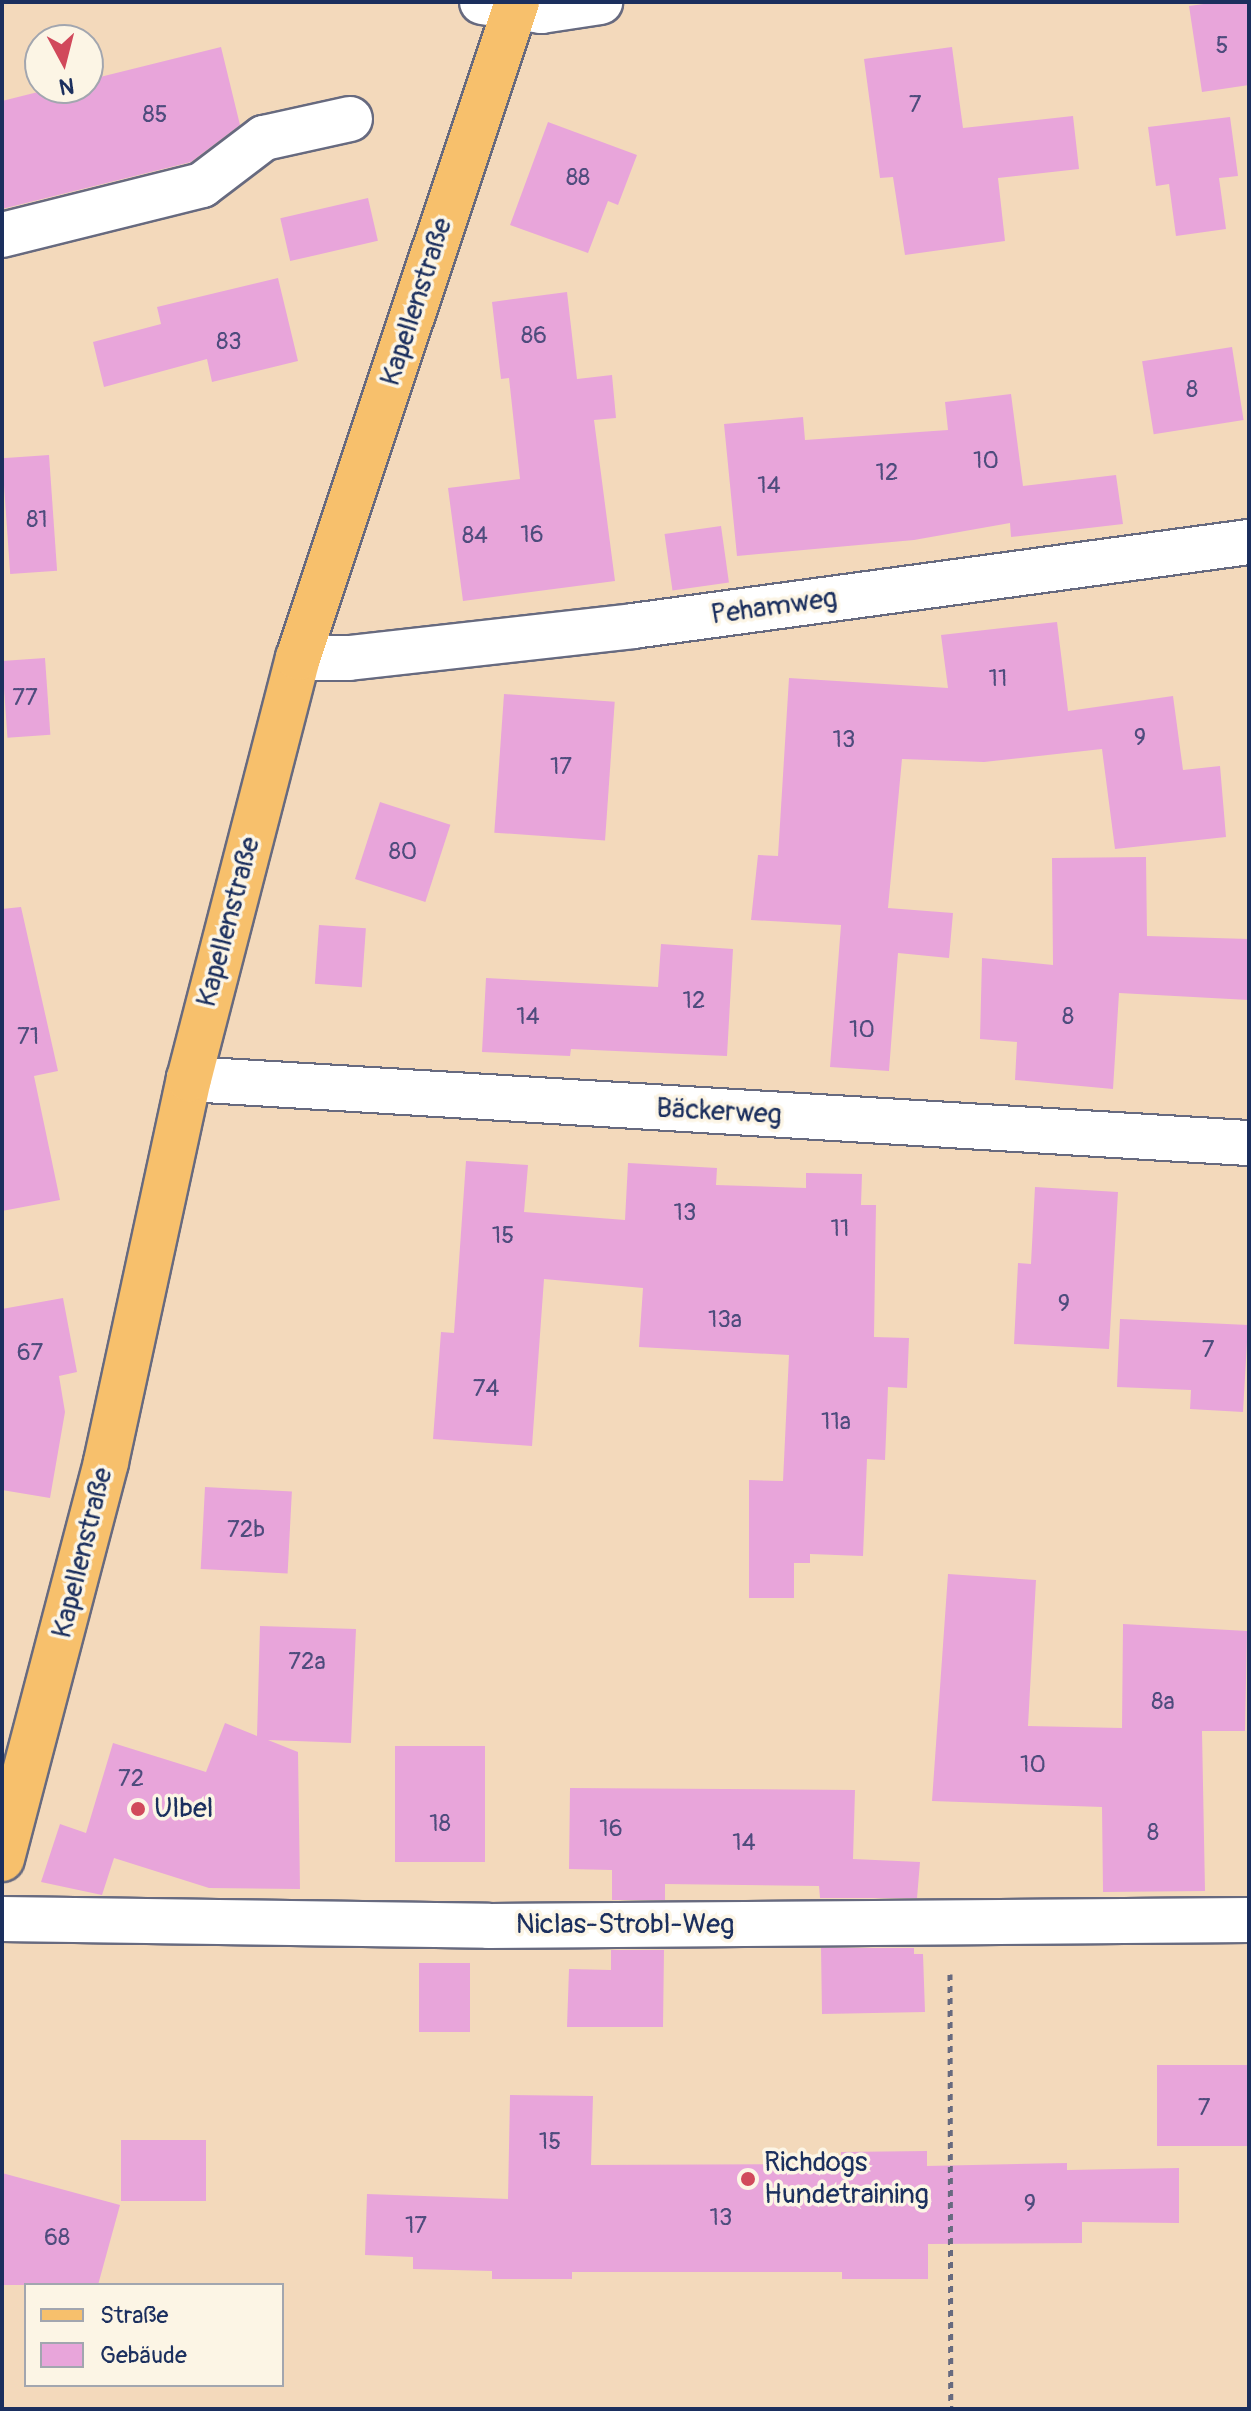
<!DOCTYPE html>
<meta charset="utf-8">
<style>
body{margin:0}
#map{position:relative;width:1251px;height:2411px;overflow:hidden;background:#f3d9bb;font-family:Pangolin,sans-serif}
div>[style]{position:absolute}
.building>*{inset:0;background:#e8a5da;transform-origin:0 0}
.path>*{height:5px;margin-top:-2.5px;transform-origin:0;background:repeating-linear-gradient(90deg,#676a7f 0 6px,transparent 0 12px)}
.roads{filter:drop-shadow(2px 0 #676a7f) drop-shadow(-2px 0 #676a7f) drop-shadow(0 2px #676a7f) drop-shadow(0 -2px #676a7f)}
.minor>*{height:44px;margin:-22px;padding:0 22px;transform-origin:22px;border-radius:22px;background:#fff}
.major>*{height:44px;margin:-22px;padding:0 22px;transform-origin:22px;border-radius:22px;background:#f7c06c}
.dots>*{width:22px;height:22px;translate:-50% -50%;box-sizing:border-box;border:4px solid #fcf5e5;border-radius:50%}
span{translate:-50% -50%;white-space:nowrap;text-align:center;line-height:1.15;-webkit-text-stroke:7px #fcf5e5;paint-order:stroke}
.number-label{font-size:24px;color:#4e4c7d}
.number-label span{-webkit-text-stroke-width:0}
.street-label{font-size:28px;color:#1b2f5e}
.poi-label{font-size:28px;color:#1b2f5e}
.left{translate:0 -50%;text-align:left}
.frame{position:absolute;inset:0;border:4px solid #1b2f5e;pointer-events:none}
.legend{position:absolute;left:24px;top:2283px;width:260px;height:104px;box-sizing:border-box;background:#fcf5e5;border:2px solid #a2a6af;margin:0;padding:10px 14px;list-style:none;font-size:24px;color:#1b2f5e}
.legend li{display:flex;align-items:center;gap:16px;height:40px}
.legend b{width:40px;border:2px solid #a2a6af}
.north{position:absolute;left:24px;top:24px;width:80px;height:80px;box-sizing:border-box;background:#fcf5e5;border:2px solid #a2a6af;border-radius:50%;rotate:173deg;font-size:22px;font-weight:700;line-height:32px;text-align:center;color:#1b2f5e}
.north::after{content:'';display:block;margin:auto;width:28px;height:36px;background:#d1495b;clip-path:polygon(50% 0,100% 100%,50% 72%,0 100%)}
</style>
<div id="map">
<div class="building">
<div style="clip-path:polygon(1218px 2px,1249px 2px,1249px 85px,1202px 92px,1189px 6px)"></div>
<div style="clip-path:polygon(221px 47px,240px 125px,191px 162px,2px 209px,2px 101px,54px 88px,88px 88px,88px 80px)"></div>
<div style="clip-path:polygon(952px 47px,963px 128px,1073px 116px,1079px 169px,998px 178px,1005px 241px,905px 255px,893px 177px,880px 178px,864px 59px)"></div>
<div style="clip-path:polygon(1230px 117px,1238px 176px,1219px 178px,1226px 229px,1176px 236px,1169px 184px,1156px 186px,1148px 127px)"></div>
<div style="clip-path:polygon(548px 122px,637px 155px,618px 205px,608px 201px,588px 253px,510px 225px)"></div>
<div style="left:368px;top:198px;width:44px;height:90px;rotate:77deg"></div>
<div style="clip-path:polygon(278px 278px,298px 361px,212px 382px,207px 359px,104px 387px,93px 342px,161px 324px,157px 307px)"></div>
<div style="clip-path:polygon(567px 292px,577px 379px,612px 375px,616px 418px,594px 420px,615px 581px,463px 601px,448px 488px,520px 479px,509px 378px,501px 379px,492px 302px)"></div>
<div style="left:1232px;top:347px;width:74px;height:91px;rotate:81deg"></div>
<div style="clip-path:polygon(1011px 394px,1023px 486px,1116px 475px,1123px 524px,1011px 537px,1010px 523px,914px 540px,737px 556px,724px 424px,803px 417px,805px 440px,948px 430px,945px 402px)"></div>
<div style="left:49px;top:455px;width:116px;height:47px;rotate:86deg"></div>
<div style="left:721px;top:526px;width:57px;height:57px;rotate:82deg"></div>
<div style="clip-path:polygon(1057px 622px,1068px 711px,1173px 696px,1183px 770px,1220px 766px,1226px 837px,1115px 849px,1102px 749px,984px 762px,902px 759px,888px 908px,953px 913px,949px 958px,898px 953px,889px 1071px,830px 1067px,841px 925px,751px 920px,758px 855px,778px 856px,789px 678px,948px 688px,941px 635px)"></div>
<div style="left:45px;top:658px;width:77px;height:43px;rotate:86deg"></div>
<div style="left:504px;top:694px;width:111px;height:139px;rotate:4deg"></div>
<div style="left:380px;top:802px;width:74px;height:81px;rotate:18deg"></div>
<div style="clip-path:polygon(1146px 857px,1147px 936px,1249px 939px,1249px 1000px,1119px 993px,1113px 1089px,1015px 1080px,1017px 1042px,980px 1039px,982px 958px,1053px 965px,1052px 858px)"></div>
<div style="clip-path:polygon(21px 907px,58px 1071px,34px 1076px,60px 1200px,2px 1211px,2px 909px)"></div>
<div style="left:319px;top:925px;width:47px;height:59px;rotate:4deg"></div>
<div style="clip-path:polygon(661px 944px,733px 949px,727px 1056px,571px 1049px,570px 1056px,482px 1052px,486px 978px,658px 987px)"></div>
<div style="clip-path:polygon(466px 1161px,528px 1165px,524px 1212px,625px 1220px,628px 1163px,717px 1168px,716px 1185px,806px 1188px,806px 1173px,862px 1174px,861px 1205px,876px 1205px,874px 1337px,909px 1338px,907px 1388px,888px 1387px,885px 1460px,867px 1459px,863px 1556px,810px 1554px,810px 1563px,794px 1563px,794px 1598px,749px 1598px,749px 1480px,783px 1481px,789px 1355px,639px 1347px,643px 1288px,544px 1279px,532px 1446px,433px 1439px,441px 1332px,454px 1333px)"></div>
<div style="clip-path:polygon(1035px 1187px,1118px 1192px,1109px 1349px,1014px 1344px,1018px 1263px,1031px 1264px)"></div>
<div style="clip-path:polygon(63px 1298px,77px 1372px,59px 1376px,65px 1412px,50px 1498px,2px 1490px,2px 1309px)"></div>
<div style="clip-path:polygon(1120px 1319px,1248px 1325px,1243px 1412px,1190px 1409px,1191px 1390px,1117px 1387px)"></div>
<div style="left:205px;top:1487px;width:87px;height:82px;rotate:3deg"></div>
<div style="clip-path:polygon(948px 1574px,1036px 1580px,1028px 1726px,1122px 1728px,1123px 1624px,1247px 1631px,1245px 1731px,1202px 1731px,1205px 1891px,1103px 1892px,1102px 1807px,932px 1801px)"></div>
<div style="clip-path:polygon(260px 1626px,356px 1629px,351px 1743px,268px 1740px,298px 1752px,300px 1889px,209px 1888px,114px 1858px,102px 1895px,41px 1882px,60px 1824px,86px 1833px,113px 1743px,206px 1772px,225px 1723px,257px 1736px)"></div>
<div style="left:485px;top:1746px;width:116px;height:90px;rotate:90deg"></div>
<div style="clip-path:polygon(570px 1788px,855px 1790px,853px 1859px,920px 1862px,917px 1898px,820px 1898px,819px 1886px,665px 1884px,665px 1900px,612px 1900px,612px 1870px,569px 1869px)"></div>
<div style="clip-path:polygon(821px 1948px,914px 1948px,914px 1954px,923px 1954px,925px 2012px,822px 2014px)"></div>
<div style="clip-path:polygon(611px 1950px,664px 1950px,663px 2027px,567px 2027px,569px 1969px,611px 1970px)"></div>
<div style="left:419px;top:1963px;width:51px;height:69px"></div>
<div style="left:1249px;top:2065px;width:81px;height:92px;rotate:90deg"></div>
<div style="clip-path:polygon(510px 2095px,593px 2096px,591px 2165px,841px 2164px,841px 2152px,927px 2151px,927px 2166px,1067px 2163px,1067px 2170px,1179px 2168px,1179px 2223px,1082px 2222px,1082px 2243px,928px 2244px,928px 2279px,842px 2279px,842px 2272px,572px 2272px,572px 2279px,492px 2279px,492px 2271px,413px 2269px,413px 2257px,365px 2255px,367px 2194px,508px 2199px)"></div>
<div style="left:121px;top:2140px;width:85px;height:61px"></div>
<div style="clip-path:polygon(2px 2173px,120px 2205px,98px 2285px,2px 2285px)"></div>
</div>
<div class="path">
<div style="left:950px;top:1974px;width:435px;rotate:89.9deg"></div>
</div>
<div class="roads">
<div class="minor">
<div style="left:482px;top:2px;width:60px;rotate:8.7deg"></div>
<div style="left:541px;top:11px;width:60px;rotate:-8.7deg"></div>
<div style="left:2px;top:235px;width:206px;rotate:-14deg"></div>
<div style="left:202px;top:185px;width:78px;rotate:-37.2deg"></div>
<div style="left:264px;top:138px;width:88px;rotate:-12.5deg"></div>
<div style="left:298px;top:658px;width:51px"></div>
<div style="left:349px;top:658px;width:286px;rotate:-6.4deg"></div>
<div style="left:633px;top:626px;width:622px;rotate:-7.77deg"></div>
<div style="left:189px;top:1079px;width:1062px;rotate:3.46deg"></div>
<div style="left:2px;top:1919px;width:487px;rotate:0.8deg"></div>
<div style="left:489px;top:1926px;width:760px;rotate:-0.45deg"></div>
</div>
<div class="major">
<div style="left:2px;top:1859px;width:410px;rotate:-75.3deg"></div>
<div style="left:106px;top:1462px;width:392px;rotate:-77.8deg"></div>
<div style="left:189px;top:1079px;width:435px;rotate:-75.5deg"></div>
<div style="left:298px;top:658px;width:692px;rotate:-71.54deg"></div>
</div>
</div>
<div class="dots">
<div style="left:138px;top:1809px;background:#d1495b"></div>
<div style="left:748px;top:2179px;background:#d1495b"></div>
</div>
<div class="number-label">
<span style="left:1222px;top:46px">5</span>
<span style="left:915px;top:105px">7</span>
<span style="left:155px;top:115px">85</span>
<span style="left:578px;top:178px">88</span>
<span style="left:534px;top:336px">86</span>
<span style="left:229px;top:342px">83</span>
<span style="left:1192px;top:390px">8</span>
<span style="left:986px;top:461px">10</span>
<span style="left:887px;top:473px">12</span>
<span style="left:769px;top:486px">14</span>
<span style="left:37px;top:520px">81</span>
<span style="left:532px;top:535px">16</span>
<span style="left:475px;top:536px">84</span>
<span style="left:998px;top:679px">11</span>
<span style="left:25px;top:698px">77</span>
<span style="left:1140px;top:738px">9</span>
<span style="left:844px;top:740px">13</span>
<span style="left:561px;top:767px">17</span>
<span style="left:403px;top:852px">80</span>
<span style="left:694px;top:1001px">12</span>
<span style="left:528px;top:1017px">14</span>
<span style="left:1068px;top:1017px">8</span>
<span style="left:862px;top:1030px">10</span>
<span style="left:28px;top:1037px">71</span>
<span style="left:685px;top:1213px">13</span>
<span style="left:840px;top:1229px">11</span>
<span style="left:503px;top:1236px">15</span>
<span style="left:1064px;top:1304px">9</span>
<span style="left:725px;top:1320px">13a</span>
<span style="left:1208px;top:1350px">7</span>
<span style="left:30px;top:1353px">67</span>
<span style="left:486px;top:1389px">74</span>
<span style="left:836px;top:1422px">11a</span>
<span style="left:246px;top:1530px">72b</span>
<span style="left:307px;top:1662px">72a</span>
<span style="left:1163px;top:1702px">8a</span>
<span style="left:1033px;top:1765px">10</span>
<span style="left:131px;top:1779px">72</span>
<span style="left:440px;top:1824px">18</span>
<span style="left:611px;top:1829px">16</span>
<span style="left:1153px;top:1833px">8</span>
<span style="left:744px;top:1843px">14</span>
<span style="left:1204px;top:2108px">7</span>
<span style="left:550px;top:2142px">15</span>
<span style="left:1030px;top:2204px">9</span>
<span style="left:721px;top:2218px">13</span>
<span style="left:416px;top:2226px">17</span>
<span style="left:57px;top:2238px">68</span>
</div>
<div class="street-label">
<span style="left:417px;top:302px;rotate:-72deg">Kapellenstraße</span>
<span style="left:774px;top:607px;rotate:-8deg">Pehamweg</span>
<span style="left:229px;top:922px;rotate:-75deg">Kapellenstraße</span>
<span style="left:719px;top:1112px;rotate:3deg">Bäckerweg</span>
<span style="left:83px;top:1553px;rotate:-76deg">Kapellenstraße</span>
<span style="left:625px;top:1925px">Niclas-Strobl-Weg</span>
</div>
<div class="poi-label">
<span class="left" style="left:154px;top:1809px">Ulbel</span>
<span class="left" style="left:764px;top:2179px">Richdogs<br>Hundetraining</span>
</div>
<div class="frame"></div>
<ul class="legend">
<li><b style="height:10px;background:#f7c06c"></b>Straße</li>
<li><b style="height:22px;background:#e8a5da"></b>Gebäude</li>
</ul>
<div class="north">N</div>
</div>
